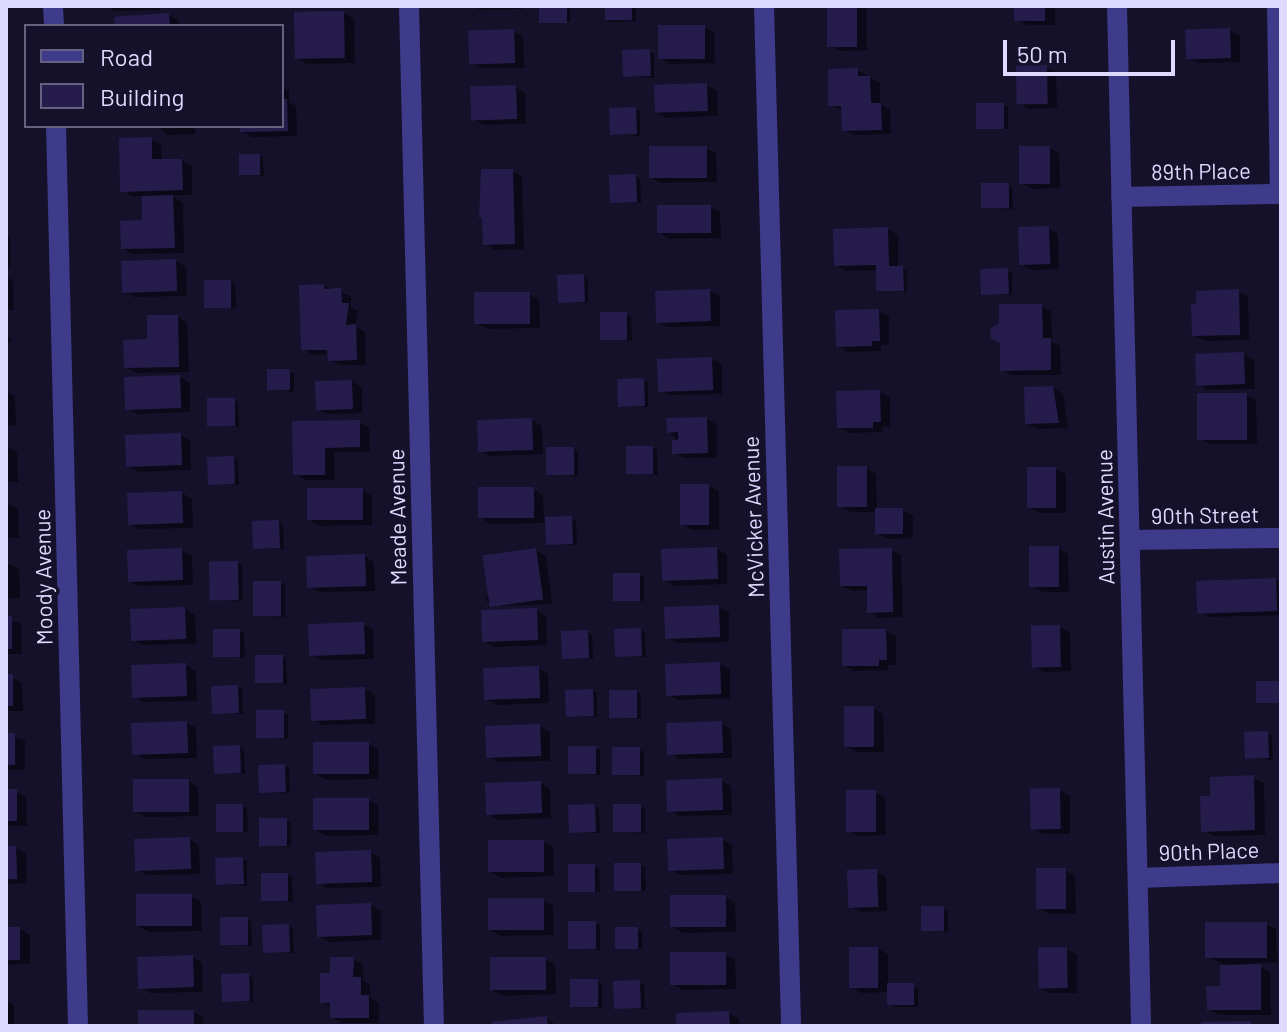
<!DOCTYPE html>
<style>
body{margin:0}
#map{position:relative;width:1287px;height:1032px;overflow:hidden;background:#15112b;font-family:Barlow,sans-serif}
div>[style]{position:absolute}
.shadow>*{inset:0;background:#0007;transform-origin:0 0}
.building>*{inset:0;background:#261c4c;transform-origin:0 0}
.minor>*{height:20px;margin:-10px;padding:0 10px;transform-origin:10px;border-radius:10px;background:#3d3b8a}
span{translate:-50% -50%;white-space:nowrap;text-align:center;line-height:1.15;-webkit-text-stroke:7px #15112b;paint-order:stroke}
.street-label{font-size:22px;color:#dedaff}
.frame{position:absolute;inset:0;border:8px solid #dedaff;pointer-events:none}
.legend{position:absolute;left:24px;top:24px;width:260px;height:104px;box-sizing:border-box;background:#15112b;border:2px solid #656180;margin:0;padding:10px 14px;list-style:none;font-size:24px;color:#dedaff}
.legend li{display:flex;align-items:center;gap:16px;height:40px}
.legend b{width:40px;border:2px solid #656180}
.scale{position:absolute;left:1003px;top:40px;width:172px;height:36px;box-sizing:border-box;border:4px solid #dedaff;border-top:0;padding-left:10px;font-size:24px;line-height:28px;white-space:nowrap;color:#dedaff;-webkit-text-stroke:6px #15112b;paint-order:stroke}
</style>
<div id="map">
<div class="shadow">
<div style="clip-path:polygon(106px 6px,160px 6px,160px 10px,115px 11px)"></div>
<div style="clip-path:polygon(474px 6px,523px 6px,523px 9px,480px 10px)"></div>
<div style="left:541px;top:6px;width:29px;height:16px"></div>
<div style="clip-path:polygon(607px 6px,636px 6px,636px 21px,611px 22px,607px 19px)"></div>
<div style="clip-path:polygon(829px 6px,866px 6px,867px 50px,840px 51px,830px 45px)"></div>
<div style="clip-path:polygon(1016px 6px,1055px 6px,1055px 25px,1027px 25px,1017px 20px)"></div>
<div style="clip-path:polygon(344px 13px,354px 19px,355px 63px,307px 64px,297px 58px)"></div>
<div style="clip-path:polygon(169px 15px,179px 21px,179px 26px,116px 26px)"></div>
<div style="clip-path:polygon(704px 27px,714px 32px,715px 63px,670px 64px,660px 58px)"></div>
<div style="clip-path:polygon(1230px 30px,1240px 36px,1240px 62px,1198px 63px,1188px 58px)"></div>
<div style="clip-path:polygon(513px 31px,523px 37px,524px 68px,481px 68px,471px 63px)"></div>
<div style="clip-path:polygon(649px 51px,654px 54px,654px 78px,625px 76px)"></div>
<div style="clip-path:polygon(1046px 67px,1056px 73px,1057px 108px,1029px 109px,1019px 103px)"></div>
<div style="clip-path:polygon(857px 70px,880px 83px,880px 104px,890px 110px,891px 134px,854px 135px,844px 129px,843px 111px,830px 105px)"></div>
<div style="clip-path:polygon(707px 85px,717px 91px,718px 116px,666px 118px,656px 112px)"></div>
<div style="clip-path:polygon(282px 87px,289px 91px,289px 102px,296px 106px,297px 136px,252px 137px,242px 131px,242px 126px,282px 126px)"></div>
<div style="clip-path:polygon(515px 87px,525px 93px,526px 124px,483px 125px,473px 119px)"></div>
<div style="clip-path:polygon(6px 103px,7px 104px,8px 148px,6px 148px)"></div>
<div style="clip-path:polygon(1003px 105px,1008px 107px,1008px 129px,979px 127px)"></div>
<div style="clip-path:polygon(636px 109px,640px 111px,640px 136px,611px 134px)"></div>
<div style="clip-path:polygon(157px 126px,195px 126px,195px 134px,167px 135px)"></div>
<div style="clip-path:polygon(151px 139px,161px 145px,162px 161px,182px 161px,192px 166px,192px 195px,170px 195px,183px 203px,184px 253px,132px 254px,122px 248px,144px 222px,144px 196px,132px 196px,122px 190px)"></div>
<div style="clip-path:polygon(706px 148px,716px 153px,717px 182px,661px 183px,651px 178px)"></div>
<div style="clip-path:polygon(1049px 148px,1059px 153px,1060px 188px,1032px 189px,1022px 183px)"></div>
<div style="clip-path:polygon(259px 156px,263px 158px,264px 176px,242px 174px)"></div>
<div style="clip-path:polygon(512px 171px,522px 176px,524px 249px,495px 250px,485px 244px)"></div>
<div style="clip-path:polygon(636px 176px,640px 179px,641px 203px,611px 201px)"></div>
<div style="clip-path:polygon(1008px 185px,1012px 187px,1013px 209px,984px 207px)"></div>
<div style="clip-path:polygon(710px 207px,720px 212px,721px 238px,670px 239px,660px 233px)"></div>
<div style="clip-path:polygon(1048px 228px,1058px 234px,1059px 269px,1031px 270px,1021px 264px)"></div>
<div style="clip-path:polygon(888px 229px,898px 235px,898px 268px,907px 270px,907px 292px,878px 290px,878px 270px,846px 271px,836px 265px)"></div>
<div style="clip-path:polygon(6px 235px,10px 237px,11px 267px,6px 267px)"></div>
<div style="clip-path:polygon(176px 261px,186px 267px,187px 296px,134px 297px,124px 292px)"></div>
<div style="clip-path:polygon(1008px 270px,1012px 273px,1012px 295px,983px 293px)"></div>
<div style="clip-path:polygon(584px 276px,588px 279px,588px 303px,559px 301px)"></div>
<div style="clip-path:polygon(6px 277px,13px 281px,14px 310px,6px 310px)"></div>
<div style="clip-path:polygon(231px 282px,235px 284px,236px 308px,206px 307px)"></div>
<div style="clip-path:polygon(324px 286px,351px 296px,351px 307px,358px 311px,355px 326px,365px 332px,366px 365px,340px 365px,330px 360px,330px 354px,313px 355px,303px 349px)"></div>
<div style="clip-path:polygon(709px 291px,720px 296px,720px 326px,667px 327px,657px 321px)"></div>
<div style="clip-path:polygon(1238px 291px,1248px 297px,1249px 340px,1204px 341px,1194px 335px)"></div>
<div style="clip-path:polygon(529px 294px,539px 300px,540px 328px,487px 329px,477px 324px)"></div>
<div style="clip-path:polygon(1041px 306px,1051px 311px,1052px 342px,1060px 346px,1061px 375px,1012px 375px,1002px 370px)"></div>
<div style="clip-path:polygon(879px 311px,889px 317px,889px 345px,881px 345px,881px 351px,848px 352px,838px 346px)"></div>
<div style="clip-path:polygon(627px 314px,631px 316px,632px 341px,602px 338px)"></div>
<div style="clip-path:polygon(177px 317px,187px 322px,189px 372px,136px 373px,126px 367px)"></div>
<div style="left:6px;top:335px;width:7px;height:33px;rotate:34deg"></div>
<div style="clip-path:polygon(1244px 354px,1254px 360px,1255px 389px,1208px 390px,1198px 384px)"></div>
<div style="clip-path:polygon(712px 359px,722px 365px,722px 394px,669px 395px,659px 389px)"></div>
<div style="clip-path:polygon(289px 371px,294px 374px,294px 392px,270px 389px)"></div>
<div style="clip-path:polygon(180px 377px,190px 383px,190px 412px,137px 414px,127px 408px)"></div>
<div style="clip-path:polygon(644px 380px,648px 383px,648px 407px,619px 406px)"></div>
<div style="clip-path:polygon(352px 382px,362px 387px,362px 413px,327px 414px,317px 408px)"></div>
<div style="clip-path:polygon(1053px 388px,1063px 394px,1068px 428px,1037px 429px,1027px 423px)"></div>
<div style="clip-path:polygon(6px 391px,15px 396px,16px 425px,6px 426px)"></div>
<div style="clip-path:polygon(880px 392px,890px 398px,890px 426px,882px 427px,883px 432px,849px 433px,839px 427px)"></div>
<div style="clip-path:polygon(1246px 395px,1256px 400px,1257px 444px,1210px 444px,1200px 439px)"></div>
<div style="clip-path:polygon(234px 400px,238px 402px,239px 427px,210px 425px)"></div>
<div style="clip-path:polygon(707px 419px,717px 425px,717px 458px,684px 458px,674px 452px,680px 442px,669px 432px)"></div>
<div style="clip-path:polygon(532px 420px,542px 426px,543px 454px,489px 456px,479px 450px)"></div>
<div style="clip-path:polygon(359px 422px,369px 428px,370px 452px,334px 452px,335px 480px,305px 480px,295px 474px,294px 423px)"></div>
<div style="clip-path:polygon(180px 435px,190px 441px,191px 470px,138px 472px,128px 466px)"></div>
<div style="clip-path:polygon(6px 446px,17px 452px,18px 482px,6px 482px)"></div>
<div style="clip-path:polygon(653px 448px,657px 450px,658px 475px,628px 473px)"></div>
<div style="clip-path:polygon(574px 449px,578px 451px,578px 476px,549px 474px)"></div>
<div style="clip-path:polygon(234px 458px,238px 461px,239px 485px,209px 483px)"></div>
<div style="clip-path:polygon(866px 468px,876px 474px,877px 511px,903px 510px,913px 516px,913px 538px,887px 539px,877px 533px,877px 512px,850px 512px,840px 506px)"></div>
<div style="clip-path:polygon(1056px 469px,1066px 474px,1066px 513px,1039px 513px,1029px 507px)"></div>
<div style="clip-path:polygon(709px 486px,719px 491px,719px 530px,692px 530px,682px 524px)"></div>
<div style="clip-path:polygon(533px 489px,543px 495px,544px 519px,576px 521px,577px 545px,548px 543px,547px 523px,491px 524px,481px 518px)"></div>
<div style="clip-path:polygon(362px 490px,372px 496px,372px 525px,320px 526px,310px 521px)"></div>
<div style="clip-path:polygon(182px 493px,192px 499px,193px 528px,139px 529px,129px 523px)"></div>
<div style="clip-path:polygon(6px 503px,18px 509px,19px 538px,6px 538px)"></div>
<div style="clip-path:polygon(279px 522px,283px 525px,284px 549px,254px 548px)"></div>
<div style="clip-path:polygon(1058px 548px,1068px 554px,1069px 592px,1042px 592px,1032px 586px)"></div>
<div style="clip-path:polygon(717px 549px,727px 555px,727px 584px,674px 586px,664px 580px)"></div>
<div style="clip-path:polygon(182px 550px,192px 556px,193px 585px,139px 586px,129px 581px)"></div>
<div style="clip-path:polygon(536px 550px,546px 556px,552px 604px,495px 606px,485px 600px)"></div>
<div style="clip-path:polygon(891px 550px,901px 555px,903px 617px,879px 618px,869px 612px,869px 590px,852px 591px,842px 585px)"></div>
<div style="clip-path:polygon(364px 556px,374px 562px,375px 591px,319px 592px,309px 586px)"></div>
<div style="clip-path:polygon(6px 563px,19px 568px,20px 598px,6px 598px)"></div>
<div style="clip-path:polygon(238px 563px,242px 566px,243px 601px,212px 599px)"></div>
<div style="clip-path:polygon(640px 575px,644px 577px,644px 601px,615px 599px)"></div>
<div style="clip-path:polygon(1276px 580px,1281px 583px,1281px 615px,1209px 617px,1199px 611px)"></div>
<div style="clip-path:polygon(280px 583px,285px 585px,285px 617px,256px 615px)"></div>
<div style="clip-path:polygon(719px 607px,729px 613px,729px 642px,677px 643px,667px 637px)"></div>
<div style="clip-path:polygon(185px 609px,195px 615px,196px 644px,143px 645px,133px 640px)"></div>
<div style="clip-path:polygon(536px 610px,546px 616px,547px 645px,494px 647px,484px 641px)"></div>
<div style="clip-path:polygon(6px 618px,21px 624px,22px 654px,6px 654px)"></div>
<div style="clip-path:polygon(363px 624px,373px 629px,374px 659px,321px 660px,311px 654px)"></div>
<div style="clip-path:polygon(1060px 627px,1070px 633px,1071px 671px,1044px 672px,1034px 666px)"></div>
<div style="clip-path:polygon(641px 630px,645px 633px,646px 657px,616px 655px)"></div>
<div style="clip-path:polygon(240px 631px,244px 633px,245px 658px,215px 655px)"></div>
<div style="clip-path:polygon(886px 631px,896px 636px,896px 665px,888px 665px,888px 670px,854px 671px,844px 665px)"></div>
<div style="clip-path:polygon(588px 632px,592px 635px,593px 659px,563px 657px)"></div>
<div style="clip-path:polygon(282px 657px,286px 659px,287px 684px,258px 682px)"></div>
<div style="clip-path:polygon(720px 664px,730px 669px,730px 698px,677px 700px,667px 694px)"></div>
<div style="clip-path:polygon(186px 665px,196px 671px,197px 701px,144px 702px,134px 696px)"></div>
<div style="clip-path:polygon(538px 668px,548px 674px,549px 703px,496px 705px,486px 699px)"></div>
<div style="clip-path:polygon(6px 676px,22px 682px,23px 711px,6px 711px)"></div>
<div style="clip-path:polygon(238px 687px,242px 689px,243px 714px,214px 712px)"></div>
<div style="clip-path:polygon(365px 689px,375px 695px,375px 724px,322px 725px,312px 719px)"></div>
<div style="clip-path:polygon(593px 691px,597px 693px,597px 717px,568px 716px)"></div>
<div style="clip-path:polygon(636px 692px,641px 694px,641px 719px,612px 717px)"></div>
<div style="clip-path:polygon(873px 708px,883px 714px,884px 752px,857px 752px,847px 747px)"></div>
<div style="clip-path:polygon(283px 712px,288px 715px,288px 739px,259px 737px)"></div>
<div style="clip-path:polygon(186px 723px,196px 728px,197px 758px,144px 759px,134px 753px)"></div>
<div style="clip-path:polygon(721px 723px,731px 728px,732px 758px,679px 759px,669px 753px)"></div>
<div style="clip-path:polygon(540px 726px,550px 732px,550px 761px,498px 762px,487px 756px)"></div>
<div style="clip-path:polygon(1268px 733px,1272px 736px,1273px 760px,1247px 757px)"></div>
<div style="clip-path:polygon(6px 735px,25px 740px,25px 770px,6px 770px)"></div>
<div style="clip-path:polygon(368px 744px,378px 750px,379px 779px,326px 780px,316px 774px)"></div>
<div style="clip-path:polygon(240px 747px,244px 750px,245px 774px,215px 772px)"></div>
<div style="clip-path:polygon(595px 748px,600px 750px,600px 775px,571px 773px)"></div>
<div style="clip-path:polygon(639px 750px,644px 752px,644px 776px,615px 774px)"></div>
<div style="clip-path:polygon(285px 766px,289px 768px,290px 793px,260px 791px)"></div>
<div style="clip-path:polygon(1254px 778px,1264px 783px,1265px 835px,1213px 836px,1203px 830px,1212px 798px)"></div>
<div style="clip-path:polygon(721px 780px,731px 786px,732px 815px,679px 816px,669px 810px)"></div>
<div style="clip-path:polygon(188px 781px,198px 787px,199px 816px,146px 817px,136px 812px)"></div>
<div style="clip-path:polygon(540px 783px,550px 789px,551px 818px,498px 820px,488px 814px)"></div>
<div style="clip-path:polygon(1060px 790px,1070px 796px,1070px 834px,1043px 834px,1033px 828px)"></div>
<div style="clip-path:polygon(6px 791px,16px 791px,26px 797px,27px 826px,6px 826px)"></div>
<div style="clip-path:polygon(875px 792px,885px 797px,886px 835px,859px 836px,849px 830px)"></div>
<div style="clip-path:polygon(368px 800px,378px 806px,379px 835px,326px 836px,316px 830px)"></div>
<div style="clip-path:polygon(243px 806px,247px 808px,248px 832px,218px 830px)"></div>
<div style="clip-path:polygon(595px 806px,599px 809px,600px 833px,570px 832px)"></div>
<div style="clip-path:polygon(640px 806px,645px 809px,645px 833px,616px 831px)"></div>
<div style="clip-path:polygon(286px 820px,291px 822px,291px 847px,262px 845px)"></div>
<div style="clip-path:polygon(189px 839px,199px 845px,200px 874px,147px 875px,137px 869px)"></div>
<div style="clip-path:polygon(722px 839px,732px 845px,733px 874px,680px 875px,670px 869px)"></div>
<div style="clip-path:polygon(543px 842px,553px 847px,554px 876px,501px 878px,491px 872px)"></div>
<div style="clip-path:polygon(16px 848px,26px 854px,27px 883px,6px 884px,6px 849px)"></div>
<div style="clip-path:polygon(370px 852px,380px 858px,381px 887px,328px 888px,318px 882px)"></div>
<div style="clip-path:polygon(242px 859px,247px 861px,247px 886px,218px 884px)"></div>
<div style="clip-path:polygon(640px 865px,645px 867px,646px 891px,616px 889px)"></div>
<div style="clip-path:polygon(595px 866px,599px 868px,600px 892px,570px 891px)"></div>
<div style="clip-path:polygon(1065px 870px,1075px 876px,1076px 914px,1049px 914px,1039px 908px)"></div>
<div style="clip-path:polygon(876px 872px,886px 877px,887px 911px,860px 912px,850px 906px)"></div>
<div style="clip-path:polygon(288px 875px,292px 877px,293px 902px,264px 900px)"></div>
<div style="clip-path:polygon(191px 896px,201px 902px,202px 931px,149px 932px,139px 927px)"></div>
<div style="clip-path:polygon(725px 897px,735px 903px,736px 932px,683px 933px,673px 927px)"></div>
<div style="clip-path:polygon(543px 900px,553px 906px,554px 935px,501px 936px,491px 930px)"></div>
<div style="clip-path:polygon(371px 905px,381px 911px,381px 940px,329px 942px,318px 936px)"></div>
<div style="clip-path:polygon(943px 908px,948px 910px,948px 932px,923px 930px)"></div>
<div style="clip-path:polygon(247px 919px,251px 922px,252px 946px,223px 944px)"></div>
<div style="clip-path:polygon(595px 923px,600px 925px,600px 950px,571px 948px)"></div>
<div style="clip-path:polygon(1266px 924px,1276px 929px,1277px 962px,1254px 963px,1270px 972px,1271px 1015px,1219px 1015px,1209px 1009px,1222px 988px,1222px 963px,1207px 958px)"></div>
<div style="clip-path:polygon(289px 926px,293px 929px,294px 953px,264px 951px)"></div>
<div style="clip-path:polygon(6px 929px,20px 929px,30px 935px,30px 964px,6px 965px)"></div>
<div style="clip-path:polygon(637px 929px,642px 931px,642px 949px,617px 947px)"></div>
<div style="clip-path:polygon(878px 949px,888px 954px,888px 986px,918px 988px,918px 1007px,894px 1007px,890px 1004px,889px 992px,861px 993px,851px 987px)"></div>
<div style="clip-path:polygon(1067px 949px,1077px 955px,1077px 993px,1050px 993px,1040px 988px)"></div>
<div style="clip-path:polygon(725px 954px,735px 960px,736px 989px,683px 990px,673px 985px)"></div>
<div style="clip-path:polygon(192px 957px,202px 962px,203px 992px,150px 993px,140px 987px)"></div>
<div style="clip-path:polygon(353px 959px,363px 964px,363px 980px,370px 985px,370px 998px,379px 1003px,379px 1023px,342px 1023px,332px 1017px,332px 1008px,322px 1002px,332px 975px)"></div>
<div style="clip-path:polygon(545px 959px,555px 965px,556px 994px,503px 996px,493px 990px)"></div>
<div style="clip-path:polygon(248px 975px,253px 978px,253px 1002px,224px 1000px)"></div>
<div style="clip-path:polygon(597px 981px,602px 984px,602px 1008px,573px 1006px)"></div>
<div style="clip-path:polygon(640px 982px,644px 985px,645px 1009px,615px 1007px)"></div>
<div style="clip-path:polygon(6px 1001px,14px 1005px,14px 1026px,6px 1026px)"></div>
<div style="clip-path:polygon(193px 1012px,203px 1017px,203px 1026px,141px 1026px)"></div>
<div style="clip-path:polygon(729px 1013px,739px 1019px,739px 1026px,678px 1026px)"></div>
<div style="clip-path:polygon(547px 1018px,557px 1026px,494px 1026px)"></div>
</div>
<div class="building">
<div style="left:539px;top:6px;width:28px;height:17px"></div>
<div style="left:605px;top:6px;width:27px;height:14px"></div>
<div style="left:827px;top:6px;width:30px;height:41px"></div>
<div style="left:1014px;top:6px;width:31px;height:15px"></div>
<div style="left:344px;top:11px;width:47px;height:50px;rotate:89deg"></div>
<div style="left:169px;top:13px;width:13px;height:55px;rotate:86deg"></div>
<div style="left:658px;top:25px;width:47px;height:34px"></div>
<div style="left:1230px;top:28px;width:30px;height:45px;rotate:88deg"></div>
<div style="left:514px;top:29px;width:34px;height:46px;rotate:88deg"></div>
<div style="left:650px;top:49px;width:27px;height:28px;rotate:88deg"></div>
<div style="left:1047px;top:65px;width:39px;height:31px;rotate:89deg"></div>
<div style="clip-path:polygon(858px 68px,858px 76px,870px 76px,871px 103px,881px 103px,882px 130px,842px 131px,841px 106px,828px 106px,828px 69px)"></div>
<div style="left:707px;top:83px;width:28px;height:53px;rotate:88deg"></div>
<div style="left:516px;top:85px;width:34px;height:46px;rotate:88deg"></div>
<div style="clip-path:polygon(282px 99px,287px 99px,288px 131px,240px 132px,240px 126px,282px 126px)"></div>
<div style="left:976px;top:103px;width:28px;height:26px"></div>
<div style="left:636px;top:107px;width:27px;height:27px;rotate:88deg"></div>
<div style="clip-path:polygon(152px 137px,152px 159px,182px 159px,183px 190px,120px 192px,119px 138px)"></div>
<div style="left:707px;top:146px;width:32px;height:58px;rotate:90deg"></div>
<div style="left:1019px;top:146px;width:31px;height:38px"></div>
<div style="left:239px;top:154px;width:21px;height:21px"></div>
<div style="clip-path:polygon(481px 169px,513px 169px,515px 244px,483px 245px,482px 217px,479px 218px)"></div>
<div style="left:636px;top:174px;width:28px;height:27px;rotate:88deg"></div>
<div style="left:981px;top:183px;width:28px;height:25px"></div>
<div style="clip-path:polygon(173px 195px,175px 248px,121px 249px,120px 221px,142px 220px,142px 196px)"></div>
<div style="left:711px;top:205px;width:28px;height:54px;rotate:90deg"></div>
<div style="left:1049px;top:226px;width:38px;height:31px;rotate:88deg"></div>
<div style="clip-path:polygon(888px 227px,889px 266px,903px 266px,904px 291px,876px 291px,876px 265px,834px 266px,833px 229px)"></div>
<div style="left:176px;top:259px;width:32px;height:55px;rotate:88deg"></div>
<div style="left:1008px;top:268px;width:26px;height:28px;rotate:88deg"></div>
<div style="left:584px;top:274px;width:28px;height:27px;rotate:88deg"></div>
<div style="left:204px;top:280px;width:27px;height:28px"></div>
<div style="clip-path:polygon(324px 284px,324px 289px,341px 288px,342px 303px,349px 303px,346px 325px,356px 324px,357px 360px,328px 361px,327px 350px,301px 350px,299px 285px)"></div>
<div style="left:710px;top:289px;width:32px;height:55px;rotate:88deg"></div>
<div style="clip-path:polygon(1239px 289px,1240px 335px,1192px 336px,1191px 304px,1196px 304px,1196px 291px)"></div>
<div style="left:530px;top:292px;width:32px;height:56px;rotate:90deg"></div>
<div style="clip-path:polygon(999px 304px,1042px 304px,1043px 338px,1051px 338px,1051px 370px,1000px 371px,1000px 343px,991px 339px,990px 329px,999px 323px)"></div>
<div style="clip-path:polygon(879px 309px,880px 341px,872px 341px,872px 346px,836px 347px,835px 310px)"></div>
<div style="left:600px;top:312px;width:27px;height:28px"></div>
<div style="clip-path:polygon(147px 315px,178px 315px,179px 367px,124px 368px,123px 340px,147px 339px)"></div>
<div style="left:1244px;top:352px;width:32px;height:49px;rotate:88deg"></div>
<div style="left:712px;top:357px;width:33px;height:55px;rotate:88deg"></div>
<div style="left:290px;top:369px;width:21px;height:23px;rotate:90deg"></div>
<div style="left:180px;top:375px;width:33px;height:56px;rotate:88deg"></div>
<div style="left:644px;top:378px;width:28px;height:27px;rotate:88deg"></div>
<div style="left:352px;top:380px;width:29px;height:37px;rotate:88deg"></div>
<div style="clip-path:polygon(1053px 386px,1059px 423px,1025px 424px,1024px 387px)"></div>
<div style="clip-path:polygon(880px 390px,881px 422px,873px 422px,873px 428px,837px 428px,836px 391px)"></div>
<div style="left:1197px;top:393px;width:50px;height:47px"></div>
<div style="left:207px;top:398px;width:28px;height:28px"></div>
<div style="clip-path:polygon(707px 417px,708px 453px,672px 454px,672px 440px,678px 440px,678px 432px,667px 433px,666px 418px)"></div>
<div style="left:532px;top:418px;width:32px;height:55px;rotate:88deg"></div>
<div style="clip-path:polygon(360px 420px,360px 447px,325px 448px,325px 475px,293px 475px,292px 421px)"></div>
<div style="left:181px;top:433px;width:32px;height:56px;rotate:88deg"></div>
<div style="left:626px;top:446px;width:27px;height:28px"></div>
<div style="left:546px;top:447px;width:28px;height:28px"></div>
<div style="left:234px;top:456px;width:28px;height:27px;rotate:88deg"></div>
<div style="left:837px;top:466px;width:30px;height:41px"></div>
<div style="left:1027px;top:467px;width:29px;height:41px"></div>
<div style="left:680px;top:484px;width:29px;height:41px"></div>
<div style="left:534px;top:487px;width:31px;height:56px;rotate:90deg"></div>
<div style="left:363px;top:488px;width:32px;height:56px;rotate:90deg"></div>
<div style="left:182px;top:491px;width:32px;height:55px;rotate:88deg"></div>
<div style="left:903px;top:508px;width:26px;height:28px;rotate:90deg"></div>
<div style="left:572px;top:516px;width:28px;height:27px;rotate:88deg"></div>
<div style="left:279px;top:520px;width:28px;height:27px;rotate:88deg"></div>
<div style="left:1029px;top:546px;width:30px;height:41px"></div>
<div style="left:717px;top:547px;width:32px;height:56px;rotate:88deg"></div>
<div style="left:182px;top:548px;width:32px;height:55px;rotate:88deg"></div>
<div style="left:536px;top:548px;width:52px;height:54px;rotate:82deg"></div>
<div style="clip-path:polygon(892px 548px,893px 612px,867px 613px,867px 586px,840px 586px,839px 549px)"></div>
<div style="left:365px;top:554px;width:32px;height:59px;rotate:88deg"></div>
<div style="left:238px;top:561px;width:39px;height:29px;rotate:89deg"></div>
<div style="left:613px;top:573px;width:27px;height:28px"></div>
<div style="left:1276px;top:578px;width:33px;height:80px;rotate:88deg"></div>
<div style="left:253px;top:581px;width:28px;height:35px"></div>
<div style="left:719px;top:605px;width:32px;height:55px;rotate:88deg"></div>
<div style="left:185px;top:607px;width:32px;height:55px;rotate:88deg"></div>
<div style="left:537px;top:608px;width:32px;height:56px;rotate:88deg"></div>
<div style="left:6px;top:616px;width:6px;height:33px"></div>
<div style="left:364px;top:622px;width:32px;height:56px;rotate:88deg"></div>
<div style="left:1060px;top:625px;width:42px;height:29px;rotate:89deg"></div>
<div style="left:641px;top:628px;width:28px;height:27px;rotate:88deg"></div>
<div style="left:213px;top:629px;width:27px;height:28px"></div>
<div style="clip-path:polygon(842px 629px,886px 629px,887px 660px,879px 660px,879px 666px,842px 666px)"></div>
<div style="left:588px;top:630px;width:28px;height:27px;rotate:88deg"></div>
<div style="left:255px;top:655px;width:28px;height:28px"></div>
<div style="left:720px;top:662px;width:32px;height:55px;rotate:88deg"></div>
<div style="left:186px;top:663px;width:33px;height:55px;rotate:88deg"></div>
<div style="left:539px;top:666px;width:32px;height:56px;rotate:88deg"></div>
<div style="left:6px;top:674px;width:7px;height:32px"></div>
<div style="left:1256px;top:681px;width:25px;height:22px"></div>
<div style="left:238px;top:685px;width:28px;height:27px;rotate:88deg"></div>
<div style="left:365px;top:687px;width:32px;height:55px;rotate:88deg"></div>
<div style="left:593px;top:689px;width:27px;height:28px;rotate:88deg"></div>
<div style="left:637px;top:690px;width:28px;height:28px;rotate:90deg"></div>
<div style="left:874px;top:706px;width:41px;height:30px;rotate:90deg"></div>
<div style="left:284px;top:710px;width:28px;height:28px;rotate:90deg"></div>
<div style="left:187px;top:721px;width:32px;height:56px;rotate:88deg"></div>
<div style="left:722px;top:721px;width:32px;height:56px;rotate:88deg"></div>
<div style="left:540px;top:724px;width:32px;height:55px;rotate:88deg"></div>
<div style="left:1268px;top:731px;width:27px;height:24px;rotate:88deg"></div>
<div style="left:6px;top:733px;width:9px;height:32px"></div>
<div style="left:369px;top:742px;width:32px;height:56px;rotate:90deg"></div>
<div style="left:240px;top:745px;width:28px;height:27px;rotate:88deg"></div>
<div style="left:568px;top:746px;width:28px;height:28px"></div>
<div style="left:640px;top:747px;width:28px;height:28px;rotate:90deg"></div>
<div style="left:285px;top:764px;width:28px;height:27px;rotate:88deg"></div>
<div style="clip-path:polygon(1254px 775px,1255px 830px,1201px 832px,1200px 796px,1210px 796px,1210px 777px)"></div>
<div style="left:722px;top:778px;width:32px;height:56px;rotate:88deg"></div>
<div style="left:189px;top:779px;width:33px;height:56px;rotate:90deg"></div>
<div style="left:541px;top:781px;width:32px;height:56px;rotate:88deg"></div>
<div style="left:1060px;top:788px;width:41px;height:30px;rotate:89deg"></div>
<div style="left:6px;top:789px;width:11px;height:32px"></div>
<div style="left:846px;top:790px;width:30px;height:42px"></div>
<div style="left:369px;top:798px;width:32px;height:56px;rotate:90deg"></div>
<div style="left:216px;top:804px;width:27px;height:28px"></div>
<div style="left:595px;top:804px;width:28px;height:27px;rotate:88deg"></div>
<div style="left:641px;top:804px;width:28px;height:28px;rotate:90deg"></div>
<div style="left:259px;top:818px;width:28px;height:28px"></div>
<div style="left:190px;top:837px;width:32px;height:56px;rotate:88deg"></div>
<div style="left:723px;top:837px;width:32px;height:56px;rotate:88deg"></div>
<div style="left:544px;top:840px;width:32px;height:56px;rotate:90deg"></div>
<div style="left:16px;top:846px;width:33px;height:10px;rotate:88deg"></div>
<div style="left:371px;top:850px;width:32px;height:56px;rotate:88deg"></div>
<div style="left:243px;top:857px;width:27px;height:28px;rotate:88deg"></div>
<div style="left:614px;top:863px;width:27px;height:28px"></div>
<div style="left:568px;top:864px;width:27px;height:28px"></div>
<div style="left:1036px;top:868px;width:30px;height:41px"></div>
<div style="left:877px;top:869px;width:38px;height:30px;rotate:88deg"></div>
<div style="left:261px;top:873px;width:27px;height:28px"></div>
<div style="left:192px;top:894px;width:32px;height:56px;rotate:90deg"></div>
<div style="left:726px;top:895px;width:32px;height:56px;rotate:90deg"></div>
<div style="left:544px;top:898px;width:32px;height:56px;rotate:90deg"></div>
<div style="left:371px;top:903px;width:32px;height:55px;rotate:88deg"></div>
<div style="left:921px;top:906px;width:23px;height:25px"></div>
<div style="left:220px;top:917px;width:28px;height:28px"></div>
<div style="left:596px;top:921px;width:28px;height:28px;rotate:90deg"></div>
<div style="left:1267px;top:922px;width:36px;height:62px;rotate:90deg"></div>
<div style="left:289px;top:924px;width:28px;height:27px;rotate:88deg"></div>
<div style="left:6px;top:927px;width:14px;height:33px"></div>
<div style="left:615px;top:927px;width:23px;height:22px"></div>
<div style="left:849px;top:947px;width:29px;height:41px"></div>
<div style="left:1067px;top:947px;width:41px;height:29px;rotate:89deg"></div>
<div style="left:726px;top:952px;width:33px;height:56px;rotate:90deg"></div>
<div style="left:193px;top:955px;width:32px;height:56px;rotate:88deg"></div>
<div style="clip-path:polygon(330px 957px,354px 957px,353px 977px,361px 977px,361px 995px,369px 995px,369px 1018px,330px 1018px,330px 1003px,320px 1003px,320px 973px,330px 973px)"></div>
<div style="left:546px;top:957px;width:33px;height:56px;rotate:90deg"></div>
<div style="clip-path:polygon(1261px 964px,1261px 1010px,1207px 1010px,1206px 986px,1220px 986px,1220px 965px)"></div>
<div style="left:249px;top:973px;width:28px;height:28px;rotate:88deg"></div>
<div style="left:598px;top:979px;width:28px;height:28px;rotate:90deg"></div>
<div style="left:640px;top:980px;width:28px;height:27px;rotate:88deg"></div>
<div style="left:914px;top:983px;width:22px;height:27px;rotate:90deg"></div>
<div style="left:194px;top:1010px;width:16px;height:56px;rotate:90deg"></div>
<div style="clip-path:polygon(729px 1011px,730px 1026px,676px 1026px,676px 1013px)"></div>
<div style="left:547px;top:1016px;width:10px;height:55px;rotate:84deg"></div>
<div style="clip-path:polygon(1251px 1021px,1251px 1026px,1201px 1026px,1201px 1022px)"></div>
</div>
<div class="minor">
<div style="left:53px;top:6px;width:20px;rotate:87deg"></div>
<div style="left:409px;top:6px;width:1020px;rotate:88.6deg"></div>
<div style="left:764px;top:6px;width:1020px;rotate:88.48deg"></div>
<div style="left:1117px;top:6px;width:1020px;rotate:88.65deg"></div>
<div style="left:1277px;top:6px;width:188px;rotate:89.1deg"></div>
<div style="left:56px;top:126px;width:900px;rotate:88.6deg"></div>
<div style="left:1121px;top:197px;width:160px;rotate:-1.1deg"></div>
<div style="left:1130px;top:540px;width:151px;rotate:-0.8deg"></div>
<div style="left:1138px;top:878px;width:143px;rotate:-2deg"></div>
</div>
<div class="street-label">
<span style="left:1201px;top:171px;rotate:-1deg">89th Place</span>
<span style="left:1205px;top:515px;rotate:-1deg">90th Street</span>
<span style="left:397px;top:517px;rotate:-91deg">Meade Avenue</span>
<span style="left:753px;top:517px;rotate:-92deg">McVicker Avenue</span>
<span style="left:1105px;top:517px;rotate:-91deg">Austin Avenue</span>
<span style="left:43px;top:577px;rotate:-91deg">Moody Avenue</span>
<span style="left:1209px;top:851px;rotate:-2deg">90th Place</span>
</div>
<div class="frame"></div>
<ul class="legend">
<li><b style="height:10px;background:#3d3b8a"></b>Road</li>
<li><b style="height:22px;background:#261c4c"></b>Building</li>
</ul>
<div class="scale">50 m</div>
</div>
